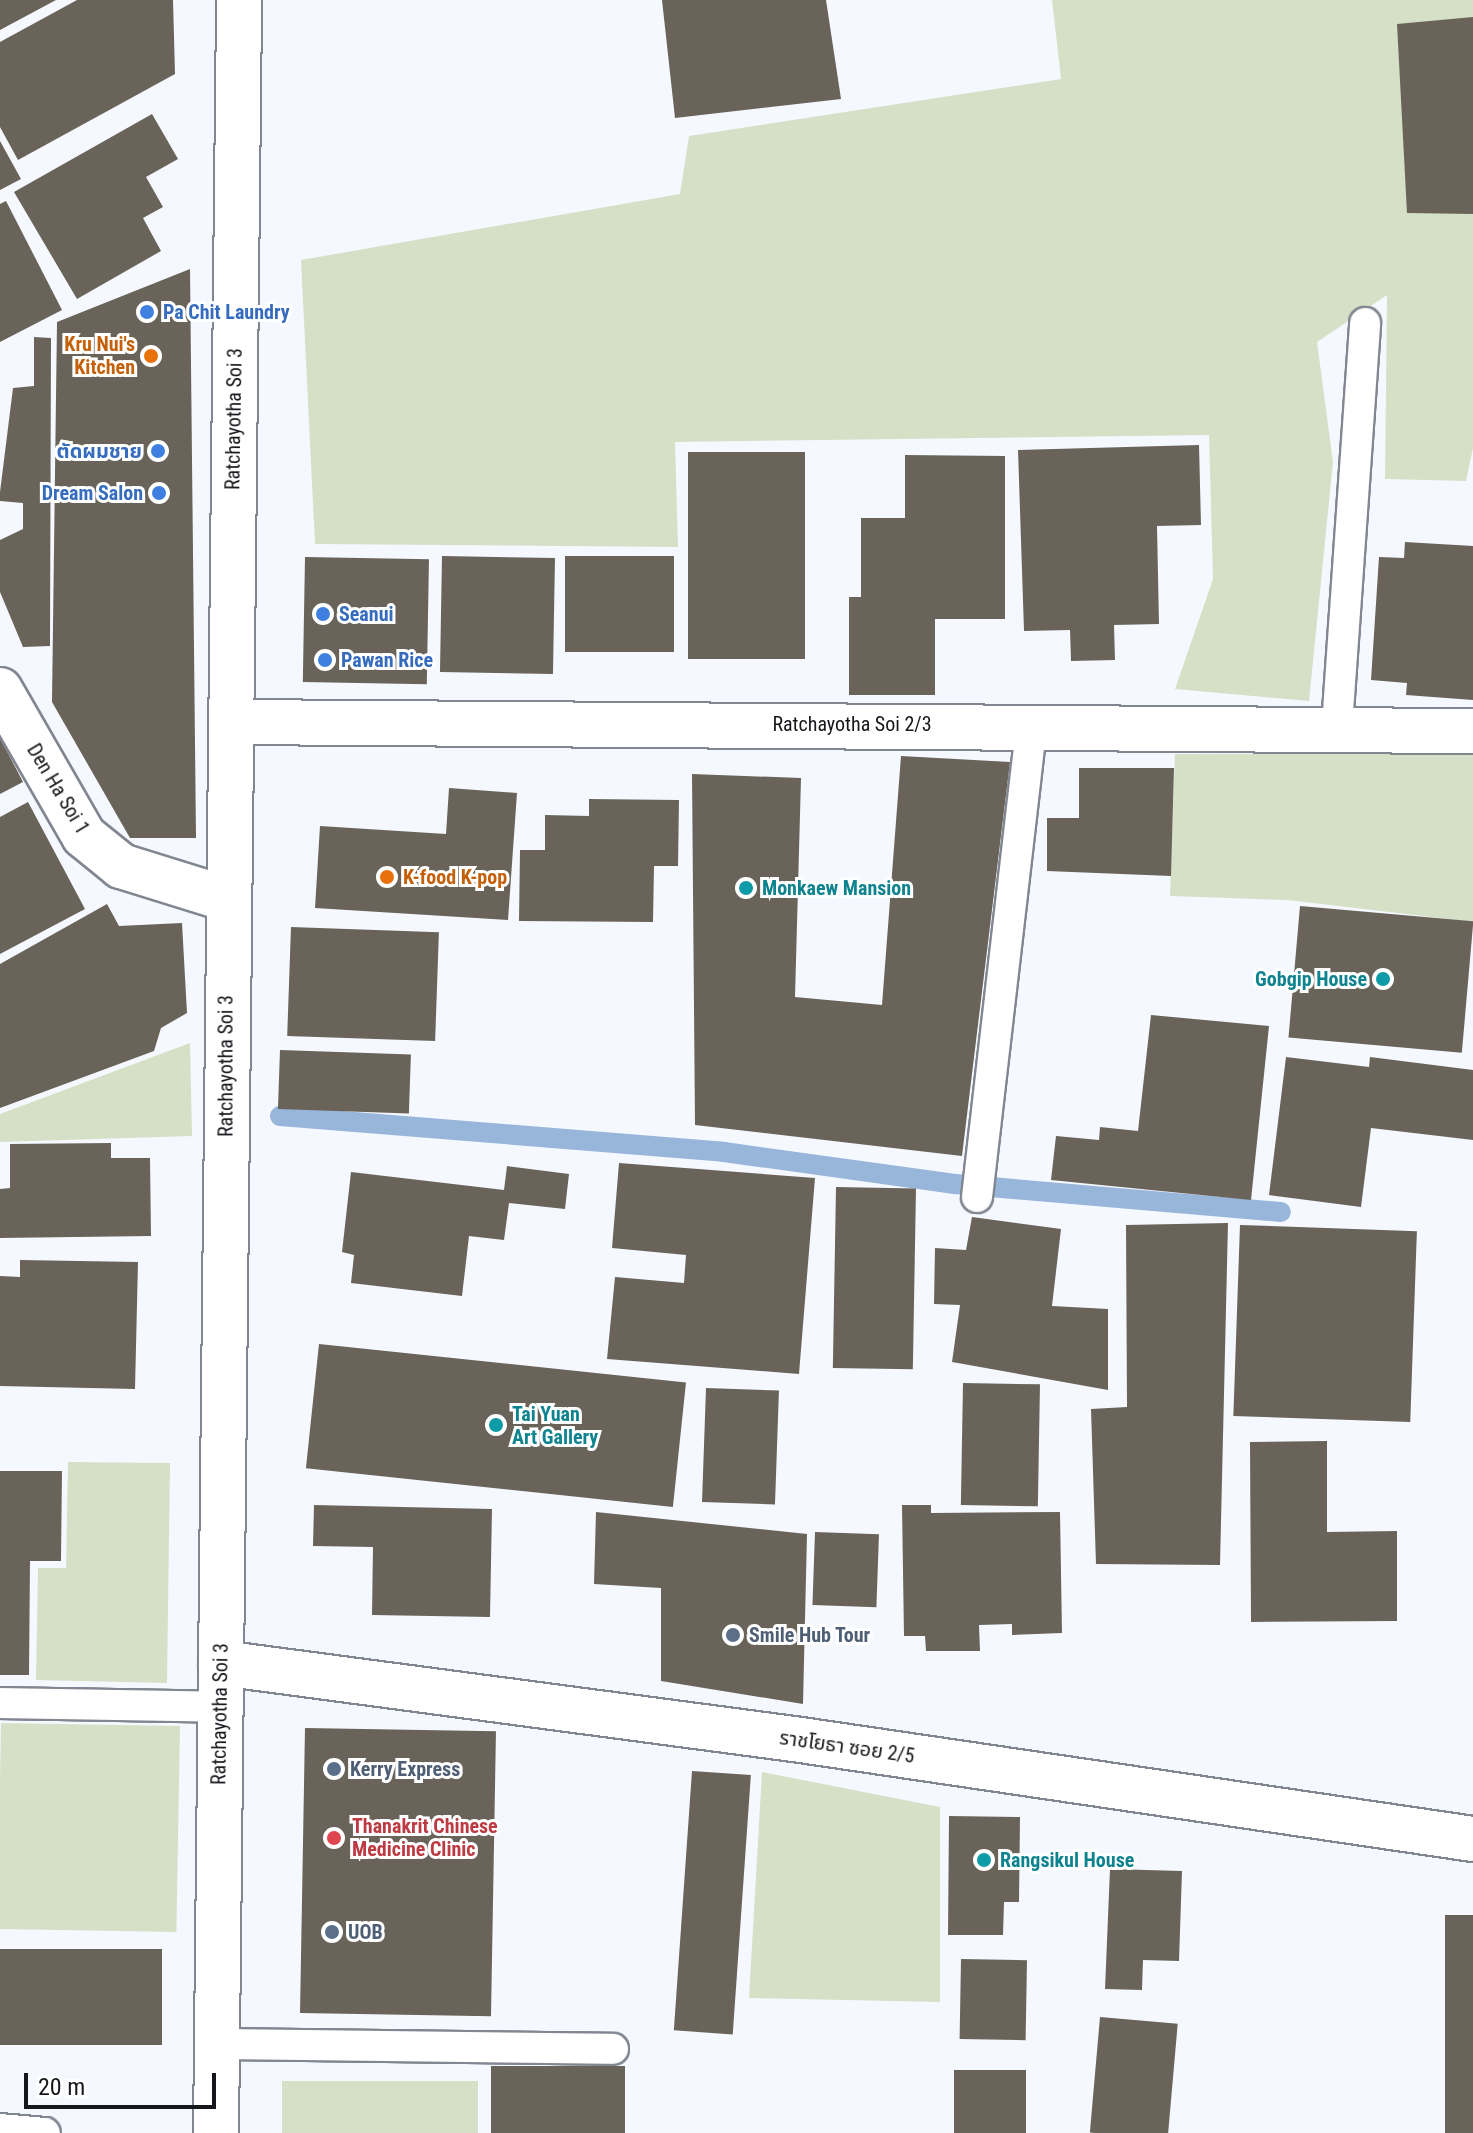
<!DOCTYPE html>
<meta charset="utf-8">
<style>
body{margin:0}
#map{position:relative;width:1473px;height:2133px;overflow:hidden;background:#f5f8ff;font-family:"Roboto Condensed","Noto Sans Thai",sans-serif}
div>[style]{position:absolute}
.green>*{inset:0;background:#d6e0c6;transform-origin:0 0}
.stream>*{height:20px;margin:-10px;padding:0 10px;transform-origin:10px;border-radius:10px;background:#98b6da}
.building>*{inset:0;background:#69635a;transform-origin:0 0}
.roads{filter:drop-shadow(2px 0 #818690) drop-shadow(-2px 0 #818690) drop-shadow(0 2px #818690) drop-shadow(0 -2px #818690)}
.lane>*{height:30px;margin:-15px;padding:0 15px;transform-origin:15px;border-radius:15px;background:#fff}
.street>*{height:44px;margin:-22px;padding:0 22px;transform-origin:22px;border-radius:22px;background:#fff}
.dots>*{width:22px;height:22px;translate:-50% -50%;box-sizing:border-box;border:4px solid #fff;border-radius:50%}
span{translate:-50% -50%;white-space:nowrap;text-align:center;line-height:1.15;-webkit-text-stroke:6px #fff;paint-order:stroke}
.shop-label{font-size:20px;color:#366cbe;font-weight:700}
.left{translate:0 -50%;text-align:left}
.right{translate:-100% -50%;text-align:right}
.food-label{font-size:20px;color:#c56008;font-weight:700}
.street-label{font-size:20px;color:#15171a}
.culture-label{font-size:20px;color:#0d838f;font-weight:700}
.service-label{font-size:20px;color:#4e5e75;font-weight:700}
.health-label{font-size:20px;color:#be3a42;font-weight:700}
.scale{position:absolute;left:24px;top:2073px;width:192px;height:36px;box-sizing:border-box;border:4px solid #15171a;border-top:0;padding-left:10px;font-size:24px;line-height:28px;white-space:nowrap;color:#15171a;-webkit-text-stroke:6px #fff;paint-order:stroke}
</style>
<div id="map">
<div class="green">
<div style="clip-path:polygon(1052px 0,1473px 0,1473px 448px,1466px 481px,1385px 479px,1387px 295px,1317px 342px,1333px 462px,1309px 701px,1175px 689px,1213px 579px,1209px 435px,675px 442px,678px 547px,315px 544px,301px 260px,680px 194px,689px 136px,1061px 79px)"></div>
<div style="clip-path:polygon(1473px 753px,1473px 922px,1288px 900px,1170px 896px,1175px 754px)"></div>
<div style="clip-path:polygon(190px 1043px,192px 1136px,0 1142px,0 1114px)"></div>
<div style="clip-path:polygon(68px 1462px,170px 1463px,167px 1683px,36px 1680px,38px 1568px,66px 1568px)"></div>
<div style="left:1px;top:1723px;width:179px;height:206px;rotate:1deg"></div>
<div style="clip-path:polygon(762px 1772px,940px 1807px,940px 2002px,749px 1998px)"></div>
<div style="left:282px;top:2081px;width:196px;height:52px"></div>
</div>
<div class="stream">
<div style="left:280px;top:1116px;width:445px;rotate:4.6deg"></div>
<div style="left:724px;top:1152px;width:233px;rotate:7.9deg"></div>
<div style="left:955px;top:1184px;width:327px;rotate:4.9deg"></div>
</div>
<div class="building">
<div style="clip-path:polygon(0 0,56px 0,0 30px)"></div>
<div style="clip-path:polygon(77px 0,173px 0,175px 74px,18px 160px,0 127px,0 42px)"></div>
<div style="clip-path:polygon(662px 0,826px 0,841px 99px,675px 118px)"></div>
<div style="clip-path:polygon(1473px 17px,1473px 214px,1407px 213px,1397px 24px)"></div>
<div style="clip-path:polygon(152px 114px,178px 159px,146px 177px,163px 207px,143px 218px,161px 251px,77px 299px,14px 192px)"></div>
<div style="clip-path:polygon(0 141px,21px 179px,0 190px)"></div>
<div style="clip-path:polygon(6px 201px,62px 310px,0 342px,0 204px)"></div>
<div style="clip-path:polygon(190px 269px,196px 838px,130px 838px,52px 702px,57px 322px)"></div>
<div style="clip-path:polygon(34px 337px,51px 338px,50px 646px,23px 647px,0 592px,0 540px,23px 529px,23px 503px,0 501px,0 492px,13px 388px,34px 386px)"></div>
<div style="clip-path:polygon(1199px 445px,1201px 525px,1157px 526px,1159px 624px,1114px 625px,1115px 660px,1071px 661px,1070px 630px,1024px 631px,1018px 450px)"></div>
<div style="left:688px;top:452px;width:117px;height:207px"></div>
<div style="clip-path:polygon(905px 455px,1005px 456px,1005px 619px,935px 619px,935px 695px,849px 695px,849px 597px,861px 597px,861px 518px,905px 518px)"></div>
<div style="clip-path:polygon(1405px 542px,1473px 546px,1473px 700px,1406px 695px,1407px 683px,1371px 680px,1379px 557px,1404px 558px)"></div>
<div style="left:442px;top:556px;width:113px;height:116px;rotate:1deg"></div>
<div style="left:565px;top:556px;width:109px;height:96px"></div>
<div style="left:305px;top:557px;width:124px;height:125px;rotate:1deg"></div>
<div style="clip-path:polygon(0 738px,23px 782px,0 794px)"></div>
<div style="clip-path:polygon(901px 756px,1010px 762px,962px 1156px,695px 1125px,692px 774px,801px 778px,795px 997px,882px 1005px)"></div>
<div style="clip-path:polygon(1079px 768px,1174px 768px,1171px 876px,1047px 871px,1047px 818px,1079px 818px)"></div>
<div style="clip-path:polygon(449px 788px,517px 793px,508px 920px,315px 908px,320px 826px,446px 834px)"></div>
<div style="clip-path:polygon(589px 799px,679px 800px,678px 866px,654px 866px,653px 922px,519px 921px,520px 850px,545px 850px,545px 815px,589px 816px)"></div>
<div style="clip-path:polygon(28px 802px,85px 909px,0 954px,0 817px)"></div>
<div style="clip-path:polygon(107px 904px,119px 926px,182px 923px,187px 1013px,161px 1028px,154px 1051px,0 1108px,0 964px)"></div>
<div style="left:1300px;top:906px;width:174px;height:132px;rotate:5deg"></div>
<div style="left:291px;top:927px;width:148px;height:109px;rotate:2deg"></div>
<div style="clip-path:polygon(1151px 1015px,1269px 1026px,1251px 1200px,1051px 1180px,1056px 1136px,1099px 1140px,1100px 1127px,1138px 1131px)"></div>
<div style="left:280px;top:1050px;width:131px;height:59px;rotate:2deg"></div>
<div style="clip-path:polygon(1286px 1057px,1369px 1067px,1370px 1057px,1473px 1070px,1473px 1140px,1371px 1128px,1361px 1207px,1269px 1195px)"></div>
<div style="clip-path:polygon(111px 1143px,111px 1158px,150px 1158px,151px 1236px,0 1238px,0 1189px,10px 1188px,10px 1144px)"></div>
<div style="clip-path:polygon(619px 1163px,815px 1178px,799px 1374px,607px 1359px,615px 1277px,684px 1283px,686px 1255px,612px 1248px)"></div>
<div style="clip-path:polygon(507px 1166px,569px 1174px,565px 1209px,509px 1203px,504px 1240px,469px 1236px,462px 1296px,351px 1283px,354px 1255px,342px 1252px,351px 1172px,504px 1190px)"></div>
<div style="left:836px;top:1187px;width:80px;height:181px;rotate:1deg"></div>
<div style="clip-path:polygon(972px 1217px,1061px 1229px,1052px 1306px,1108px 1309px,1108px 1390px,952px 1362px,960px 1305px,934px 1304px,935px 1248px,966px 1250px)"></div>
<div style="clip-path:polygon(1228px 1223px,1220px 1565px,1096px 1564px,1091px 1409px,1127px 1407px,1126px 1225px)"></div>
<div style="left:1240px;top:1225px;width:177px;height:191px;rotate:2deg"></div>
<div style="clip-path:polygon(20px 1260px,138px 1262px,135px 1389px,0 1386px,0 1276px,20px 1277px)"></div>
<div style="left:319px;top:1344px;width:369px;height:125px;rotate:6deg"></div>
<div style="left:963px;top:1383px;width:77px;height:122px;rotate:1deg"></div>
<div style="left:706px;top:1388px;width:73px;height:114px;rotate:2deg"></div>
<div style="clip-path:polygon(1327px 1441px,1327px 1532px,1397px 1531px,1397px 1621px,1251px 1622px,1250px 1442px)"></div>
<div style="clip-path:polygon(0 1471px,62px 1471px,61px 1561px,30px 1561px,29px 1675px,0 1675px)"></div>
<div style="clip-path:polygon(314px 1505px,492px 1509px,490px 1617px,372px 1615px,373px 1547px,313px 1546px)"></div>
<div style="clip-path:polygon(902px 1505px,931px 1505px,931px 1513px,1060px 1512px,1062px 1633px,1012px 1635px,1012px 1624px,979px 1625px,980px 1651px,926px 1651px,925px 1636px,904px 1636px)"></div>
<div style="clip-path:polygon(596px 1512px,807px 1534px,803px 1704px,661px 1681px,661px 1588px,594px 1584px)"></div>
<div style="left:815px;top:1532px;width:64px;height:73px;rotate:2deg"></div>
<div style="left:305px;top:1728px;width:191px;height:285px;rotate:1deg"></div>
<div style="left:692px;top:1771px;width:59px;height:260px;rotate:4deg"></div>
<div style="clip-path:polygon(949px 1816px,1020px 1817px,1019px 1902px,1004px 1902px,1003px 1935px,948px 1935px)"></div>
<div style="clip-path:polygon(1110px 1869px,1182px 1871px,1179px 1961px,1143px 1960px,1142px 1990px,1105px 1989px)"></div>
<div style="left:1445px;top:1915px;width:28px;height:218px"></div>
<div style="left:0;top:1949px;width:162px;height:96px"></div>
<div style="left:961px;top:1959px;width:66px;height:80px;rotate:1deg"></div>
<div style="left:1100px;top:2017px;width:78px;height:116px;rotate:5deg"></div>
<div style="left:491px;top:2066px;width:134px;height:67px"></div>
<div style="left:954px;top:2070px;width:72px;height:63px"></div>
</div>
<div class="roads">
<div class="lane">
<div style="left:1337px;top:726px;width:404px;rotate:-86deg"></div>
<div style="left:977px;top:1197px;width:475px;rotate:-83.4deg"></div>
<div style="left:0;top:1703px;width:220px;rotate:1deg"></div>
<div style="left:217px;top:2044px;width:396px;rotate:0.7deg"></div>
<div style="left:0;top:2129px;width:45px;rotate:5.1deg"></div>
</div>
<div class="street">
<div style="left:0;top:690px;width:168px;rotate:60.1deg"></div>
<div style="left:84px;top:836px;width:48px;rotate:39deg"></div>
<div style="left:121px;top:866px;width:111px;rotate:17.3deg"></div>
<div style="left:231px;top:722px;width:1242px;rotate:0.42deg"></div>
<div style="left:221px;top:1663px;width:578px;rotate:7.56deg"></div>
<div style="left:794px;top:1739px;width:686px;rotate:8.38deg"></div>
<div style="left:216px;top:2133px;width:2133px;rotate:-89.38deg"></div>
</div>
</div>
<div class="dots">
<div style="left:147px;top:312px;background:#3f7fe0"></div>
<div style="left:151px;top:356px;background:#e8710a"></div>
<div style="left:158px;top:451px;background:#3f7fe0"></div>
<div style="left:159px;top:493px;background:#3f7fe0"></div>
<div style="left:323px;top:614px;background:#3f7fe0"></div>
<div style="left:325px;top:660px;background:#3f7fe0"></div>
<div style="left:387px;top:877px;background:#e8710a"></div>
<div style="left:746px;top:888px;background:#0f9aa8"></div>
<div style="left:1383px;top:979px;background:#0f9aa8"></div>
<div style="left:496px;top:1425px;background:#0f9aa8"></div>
<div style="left:733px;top:1635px;background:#5c6f8a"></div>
<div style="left:334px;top:1769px;background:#5c6f8a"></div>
<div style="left:334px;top:1838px;background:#e0444e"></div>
<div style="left:984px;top:1860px;background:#0f9aa8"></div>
<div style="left:332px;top:1932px;background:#5c6f8a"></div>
</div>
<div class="shop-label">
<span class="left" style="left:163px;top:312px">Pa Chit Laundry</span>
<span class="right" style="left:142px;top:451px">ตัดผมชาย</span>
<span class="right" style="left:143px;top:493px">Dream Salon</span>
<span class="left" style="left:339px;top:614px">Seanui</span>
<span class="left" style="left:341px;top:660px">Pawan Rice</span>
</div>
<div class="food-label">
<span class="right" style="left:135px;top:356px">Kru Nui's<br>Kitchen</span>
<span class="left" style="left:403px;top:877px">K-food K-pop</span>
</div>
<div class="street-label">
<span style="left:234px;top:419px;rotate:-89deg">Ratchayotha Soi 3</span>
<span style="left:852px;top:724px">Ratchayotha Soi 2/3</span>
<span style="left:58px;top:789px;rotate:59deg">Den Ha Soi 1</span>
<span style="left:226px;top:1066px;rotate:-90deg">Ratchayotha Soi 3</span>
<span style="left:220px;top:1714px;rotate:-89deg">Ratchayotha Soi 3</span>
<span style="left:847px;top:1747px;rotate:8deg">ราชโยธา ซอย 2/5</span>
</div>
<div class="culture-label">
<span class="left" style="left:762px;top:888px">Monkaew Mansion</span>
<span class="right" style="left:1367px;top:979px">Gobgip House</span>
<span class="left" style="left:512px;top:1426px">Tai Yuan<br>Art Gallery</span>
<span class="left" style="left:1000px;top:1860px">Rangsikul House</span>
</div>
<div class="service-label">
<span class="left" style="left:749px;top:1635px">Smile Hub Tour</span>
<span class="left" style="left:350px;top:1769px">Kerry Express</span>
<span class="left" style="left:348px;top:1932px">UOB</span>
</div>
<div class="health-label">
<span class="left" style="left:352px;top:1838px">Thanakrit Chinese<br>Medicine Clinic</span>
</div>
<div class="scale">20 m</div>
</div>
